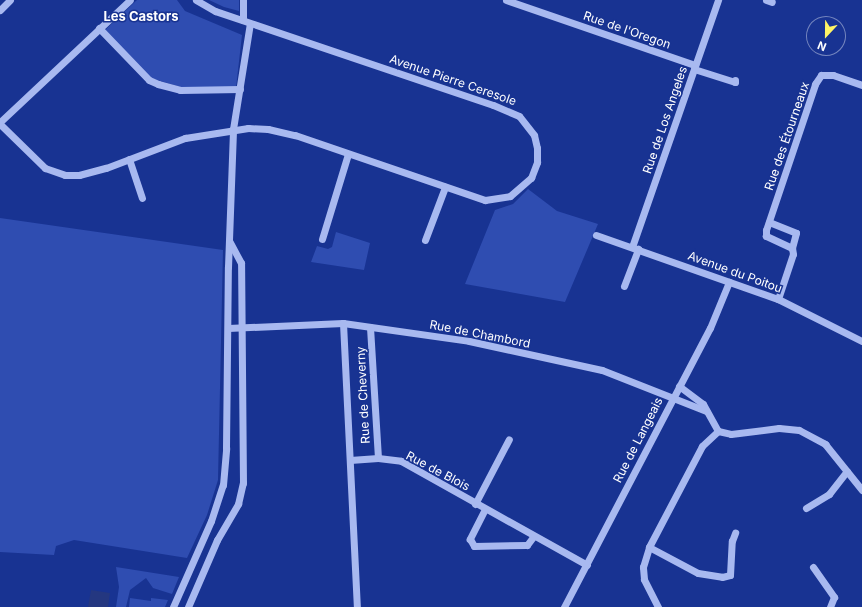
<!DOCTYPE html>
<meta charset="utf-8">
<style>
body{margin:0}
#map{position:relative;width:862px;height:607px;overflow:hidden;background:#183392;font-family:Inter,sans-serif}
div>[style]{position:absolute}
.green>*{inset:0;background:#2f4db1}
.water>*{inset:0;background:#243780}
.minor>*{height:7px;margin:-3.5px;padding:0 3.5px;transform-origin:3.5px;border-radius:3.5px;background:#a8b9f0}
span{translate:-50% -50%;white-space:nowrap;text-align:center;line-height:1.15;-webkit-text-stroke:3px #183392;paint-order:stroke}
.street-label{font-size:12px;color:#fff}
.neighbourhood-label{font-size:13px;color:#fff;font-weight:700}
.north{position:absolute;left:806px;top:16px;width:40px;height:40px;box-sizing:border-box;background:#183392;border:1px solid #7485be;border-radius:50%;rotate:202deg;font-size:11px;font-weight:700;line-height:16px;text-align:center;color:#fff}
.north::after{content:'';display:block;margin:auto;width:14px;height:18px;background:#fff466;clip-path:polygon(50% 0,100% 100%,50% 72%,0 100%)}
</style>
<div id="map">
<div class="green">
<div style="clip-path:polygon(137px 0,177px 0,185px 11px,242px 35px,236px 88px,181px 87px,150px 78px,104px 31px)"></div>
<div style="clip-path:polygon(209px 0,239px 0,239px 11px,224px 7px)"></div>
<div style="clip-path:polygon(528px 189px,557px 211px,598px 224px,565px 302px,465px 284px,495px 210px,513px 204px)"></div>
<div style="clip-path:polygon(0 218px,223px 250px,218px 480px,207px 515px,187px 558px,74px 540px,56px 546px,54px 555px,0 552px)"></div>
<div style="clip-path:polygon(336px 232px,370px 243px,364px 270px,311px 262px,317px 246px,328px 249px,332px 247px)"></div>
<div style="clip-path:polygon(116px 567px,179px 577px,172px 594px,153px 588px,146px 578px,130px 590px,126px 607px,116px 607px,119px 587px)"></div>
<div style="clip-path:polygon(130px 598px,151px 601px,151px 598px,168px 600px,165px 607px,129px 607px)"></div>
</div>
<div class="water">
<div style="clip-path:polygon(91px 590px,110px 593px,108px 607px,88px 607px)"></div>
</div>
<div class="minor">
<div style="left:506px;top:0;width:200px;rotate:19deg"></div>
<div style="left:766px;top:0;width:6px;rotate:18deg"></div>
<div style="left:0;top:10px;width:14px;rotate:-45deg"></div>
<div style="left:243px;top:20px;width:20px;rotate:-90deg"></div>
<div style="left:99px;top:28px;width:72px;rotate:46.1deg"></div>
<div style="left:149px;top:80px;width:10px;rotate:24deg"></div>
<div style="left:158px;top:84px;width:23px;rotate:15deg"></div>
<div style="left:180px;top:90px;width:60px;rotate:-1deg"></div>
<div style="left:694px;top:69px;width:43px;rotate:17.6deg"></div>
<div style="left:735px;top:82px;width:2px;rotate:-90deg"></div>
<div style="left:0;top:122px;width:178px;rotate:-43.2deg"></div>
<div style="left:0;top:124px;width:63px;rotate:44.4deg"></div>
<div style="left:45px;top:168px;width:21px;rotate:19deg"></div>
<div style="left:65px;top:175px;width:14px"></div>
<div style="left:79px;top:175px;width:28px;rotate:-15deg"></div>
<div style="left:106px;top:168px;width:85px;rotate:-20.8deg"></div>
<div style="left:185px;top:138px;width:64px;rotate:-9deg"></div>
<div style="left:248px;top:128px;width:20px;rotate:3deg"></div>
<div style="left:268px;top:129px;width:28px;rotate:13deg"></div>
<div style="left:295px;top:135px;width:201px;rotate:18.9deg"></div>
<div style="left:485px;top:200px;width:25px;rotate:-9deg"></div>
<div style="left:510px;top:196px;width:28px;rotate:-41deg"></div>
<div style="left:531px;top:178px;width:17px;rotate:-69deg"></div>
<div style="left:537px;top:162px;width:14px;rotate:-90deg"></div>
<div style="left:537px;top:148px;width:13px;rotate:-103deg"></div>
<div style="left:534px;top:135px;width:24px;rotate:-128deg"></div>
<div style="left:519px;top:116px;width:28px;rotate:-157deg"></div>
<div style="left:493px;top:105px;width:293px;rotate:-161.3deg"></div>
<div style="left:215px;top:11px;width:22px;rotate:-150deg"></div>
<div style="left:129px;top:159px;width:41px;rotate:71.6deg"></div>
<div style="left:769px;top:222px;width:29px;rotate:22deg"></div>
<div style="left:796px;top:233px;width:16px;rotate:105deg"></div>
<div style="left:596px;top:235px;width:193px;rotate:19.4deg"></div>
<div style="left:778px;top:299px;width:94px;rotate:26.6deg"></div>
<div style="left:322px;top:239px;width:89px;rotate:-73deg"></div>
<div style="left:425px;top:240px;width:57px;rotate:-69.3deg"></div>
<div style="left:632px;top:247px;width:262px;rotate:-70.8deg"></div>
<div style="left:624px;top:286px;width:40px;rotate:-69deg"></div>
<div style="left:778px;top:299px;width:47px;rotate:-71.6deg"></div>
<div style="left:793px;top:254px;width:6px;rotate:-99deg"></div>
<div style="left:792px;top:248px;width:29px;rotate:-155deg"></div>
<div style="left:766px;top:236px;width:6px;rotate:-90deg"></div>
<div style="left:766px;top:230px;width:154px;rotate:-71.4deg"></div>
<div style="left:815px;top:84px;width:11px;rotate:-56deg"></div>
<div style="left:821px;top:75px;width:12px"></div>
<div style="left:833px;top:75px;width:31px;rotate:19deg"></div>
<div style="left:343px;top:323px;width:284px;rotate:87.2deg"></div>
<div style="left:228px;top:328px;width:115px;rotate:-2.5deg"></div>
<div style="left:343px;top:323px;width:127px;rotate:8.1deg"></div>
<div style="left:469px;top:341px;width:136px;rotate:12.3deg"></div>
<div style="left:602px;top:370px;width:112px;rotate:21.5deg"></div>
<div style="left:679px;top:386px;width:30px;rotate:37deg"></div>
<div style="left:703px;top:404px;width:31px;rotate:61deg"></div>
<div style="left:378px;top:458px;width:23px;rotate:7deg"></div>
<div style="left:401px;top:461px;width:213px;rotate:29.2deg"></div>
<div style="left:350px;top:460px;width:28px;rotate:-4deg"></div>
<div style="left:378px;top:458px;width:131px;rotate:-93.5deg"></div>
<div style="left:475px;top:504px;width:73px;rotate:-62.4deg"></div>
<div style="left:806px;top:508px;width:27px;rotate:-31deg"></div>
<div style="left:829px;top:494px;width:29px;rotate:-52deg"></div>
<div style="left:485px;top:509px;width:34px;rotate:117deg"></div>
<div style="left:470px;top:539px;width:8px;rotate:60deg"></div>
<div style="left:474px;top:546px;width:53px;rotate:-1.1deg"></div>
<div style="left:527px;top:545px;width:10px;rotate:-53deg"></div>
<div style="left:649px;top:547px;width:55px;rotate:28deg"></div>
<div style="left:698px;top:573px;width:24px;rotate:9deg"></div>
<div style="left:722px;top:577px;width:8px;rotate:-14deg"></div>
<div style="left:730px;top:575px;width:34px;rotate:-87deg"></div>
<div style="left:732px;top:541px;width:9px;rotate:-69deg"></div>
<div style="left:813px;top:567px;width:37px;rotate:55deg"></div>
<div style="left:834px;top:597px;width:11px;rotate:112deg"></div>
<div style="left:173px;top:607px;width:94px;rotate:-66.2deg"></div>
<div style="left:211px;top:521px;width:38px;rotate:-72deg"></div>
<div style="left:223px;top:485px;width:37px;rotate:-85deg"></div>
<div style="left:226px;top:448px;width:181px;rotate:-89.4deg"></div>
<div style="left:228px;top:267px;width:138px;rotate:-87.9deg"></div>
<div style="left:233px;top:129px;width:107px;rotate:-80.9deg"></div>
<div style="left:188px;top:607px;width:73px;rotate:-66.6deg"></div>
<div style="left:217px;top:540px;width:42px;rotate:-59.7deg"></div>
<div style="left:238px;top:504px;width:22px;rotate:-77deg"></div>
<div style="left:243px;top:483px;width:220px;rotate:-90.5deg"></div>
<div style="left:241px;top:263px;width:24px;rotate:-118deg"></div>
<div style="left:564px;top:607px;width:315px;rotate:-62.4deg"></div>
<div style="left:710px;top:328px;width:50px;rotate:-67.6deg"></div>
<div style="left:658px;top:607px;width:31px;rotate:-117deg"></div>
<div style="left:644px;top:579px;width:12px;rotate:-95deg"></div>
<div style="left:643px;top:567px;width:21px;rotate:-73deg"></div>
<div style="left:649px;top:547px;width:114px;rotate:-62.3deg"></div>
<div style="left:702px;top:446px;width:22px;rotate:-43deg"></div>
<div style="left:718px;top:431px;width:13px;rotate:13deg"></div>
<div style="left:731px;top:434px;width:48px;rotate:-7.1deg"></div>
<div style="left:779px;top:428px;width:20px;rotate:6deg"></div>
<div style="left:799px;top:430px;width:30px;rotate:28deg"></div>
<div style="left:825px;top:444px;width:59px;rotate:51.2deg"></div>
</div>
<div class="street-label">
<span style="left:627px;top:30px;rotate:19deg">Rue de l'Oregon</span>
<span style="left:453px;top:80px;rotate:19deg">Avenue Pierre Ceresole</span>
<span style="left:665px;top:120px;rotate:-71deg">Rue de Los Angeles</span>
<span style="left:787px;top:136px;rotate:-71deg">Rue des Étourneaux</span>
<span style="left:735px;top:272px;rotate:20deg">Avenue du Poitou</span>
<span style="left:480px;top:334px;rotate:11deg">Rue de Chambord</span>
<span style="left:363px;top:395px;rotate:-93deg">Rue de Cheverny</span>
<span style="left:638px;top:440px;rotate:-63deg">Rue de Langeais</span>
<span style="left:438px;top:471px;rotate:28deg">Rue de Blois</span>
</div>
<div class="neighbourhood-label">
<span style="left:141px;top:16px">Les Castors</span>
</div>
<div class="north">N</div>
</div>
